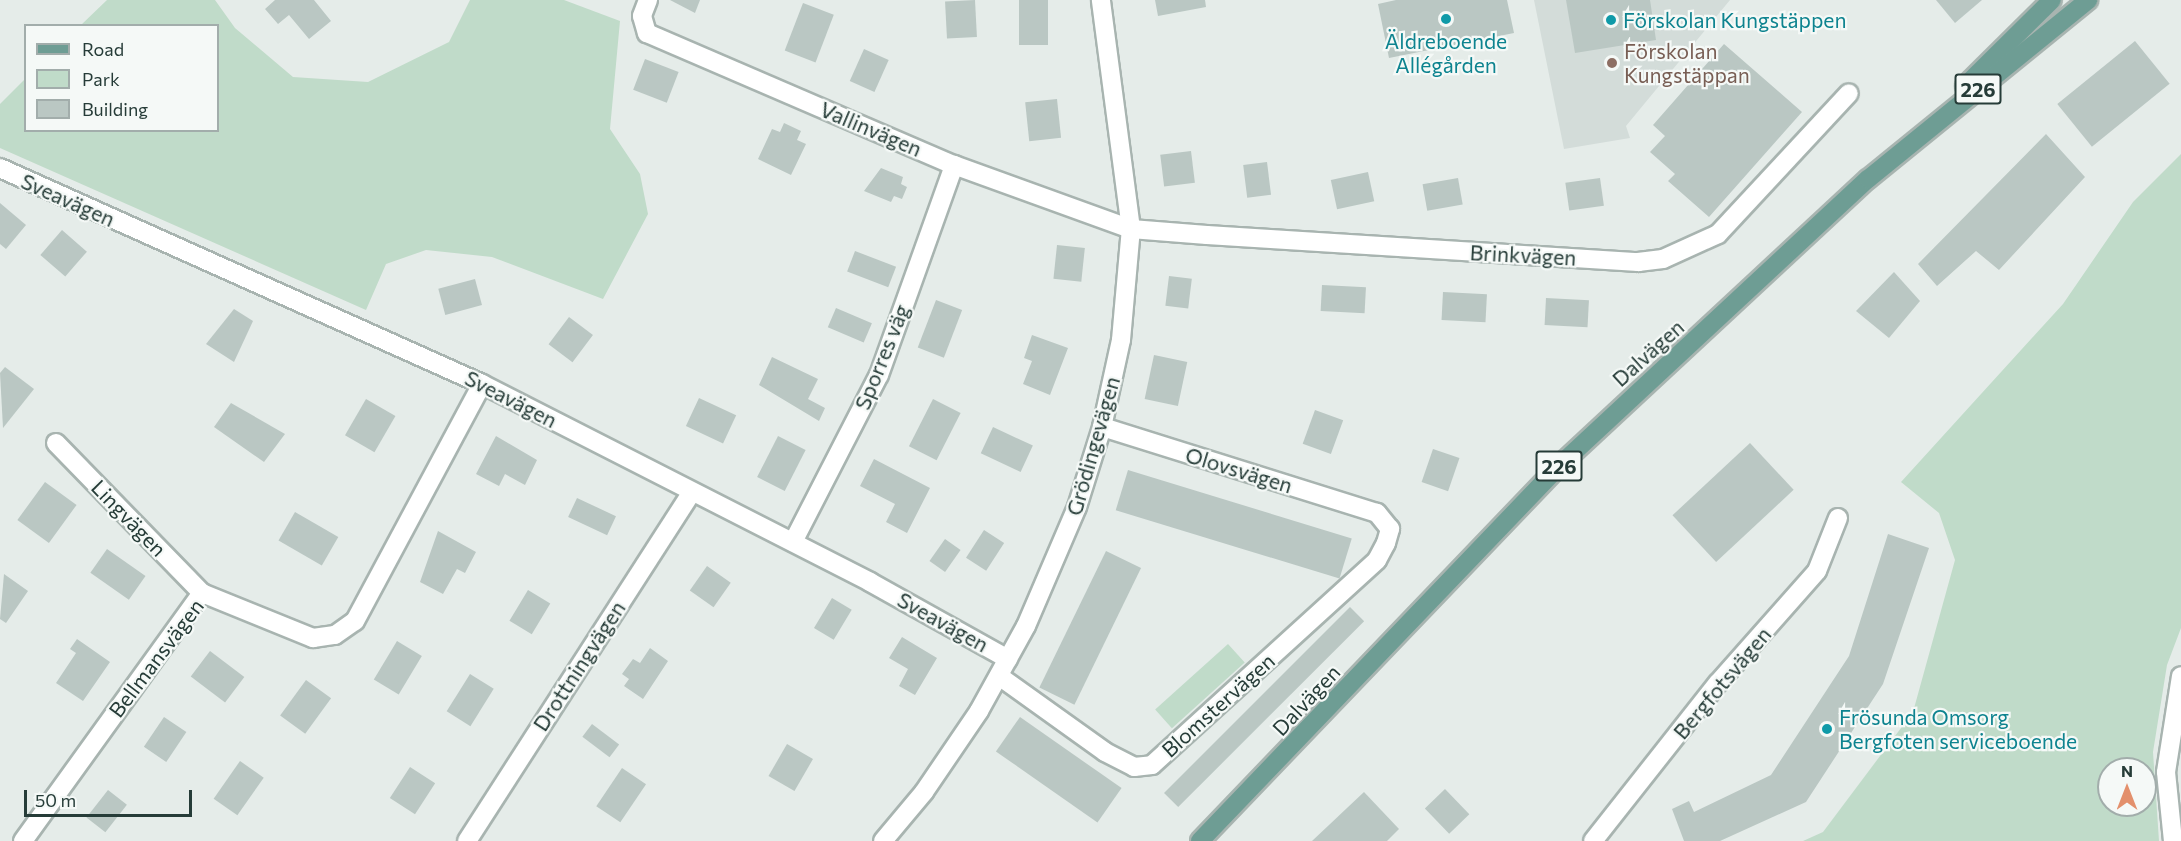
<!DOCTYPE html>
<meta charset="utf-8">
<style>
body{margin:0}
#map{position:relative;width:2181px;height:841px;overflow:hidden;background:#e5ece9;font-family:Commissioner,sans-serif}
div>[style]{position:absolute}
.built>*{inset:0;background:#d3dcd9}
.green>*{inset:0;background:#c0dbc9;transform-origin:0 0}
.building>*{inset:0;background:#bac7c3;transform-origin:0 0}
.roads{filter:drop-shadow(2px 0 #a8b4b0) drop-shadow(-2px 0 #a8b4b0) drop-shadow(0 2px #a8b4b0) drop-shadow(0 -2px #a8b4b0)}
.minor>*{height:18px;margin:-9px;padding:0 9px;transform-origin:9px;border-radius:9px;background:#fff}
.primary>*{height:18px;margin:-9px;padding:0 9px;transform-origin:9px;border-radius:9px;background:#6e9d94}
.dots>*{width:16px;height:16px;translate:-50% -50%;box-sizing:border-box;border:3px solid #f5f9f7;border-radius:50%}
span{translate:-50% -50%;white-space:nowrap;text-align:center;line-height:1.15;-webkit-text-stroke:4.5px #f5f9f7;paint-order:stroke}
.shield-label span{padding:2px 4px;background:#f5f9f7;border:2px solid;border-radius:4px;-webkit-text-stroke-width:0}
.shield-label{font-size:20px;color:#263c38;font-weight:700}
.culture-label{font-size:21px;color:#0d838f}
.left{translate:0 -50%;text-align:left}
.education-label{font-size:21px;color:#785e54}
.street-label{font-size:21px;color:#263c38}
.legend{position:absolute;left:24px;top:24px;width:195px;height:108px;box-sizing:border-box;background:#f5f9f7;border:2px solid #a2adab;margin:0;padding:8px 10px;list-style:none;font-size:18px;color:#263c38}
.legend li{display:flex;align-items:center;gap:12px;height:30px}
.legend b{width:30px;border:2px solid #a2adab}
.north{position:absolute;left:2097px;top:757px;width:60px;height:60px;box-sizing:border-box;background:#f5f9f7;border:2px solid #a2adab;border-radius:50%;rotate:0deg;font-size:16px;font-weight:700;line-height:24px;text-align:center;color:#263c38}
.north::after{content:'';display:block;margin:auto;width:21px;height:27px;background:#e3906c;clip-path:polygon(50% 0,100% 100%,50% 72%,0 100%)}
.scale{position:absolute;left:24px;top:790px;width:168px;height:27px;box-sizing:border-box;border:3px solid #263c38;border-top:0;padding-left:8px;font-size:18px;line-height:21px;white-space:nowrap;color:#263c38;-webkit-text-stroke:4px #f5f9f7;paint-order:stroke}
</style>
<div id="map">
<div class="built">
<div style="clip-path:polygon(1534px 0,1730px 0,1626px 126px,1630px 138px,1564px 149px)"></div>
</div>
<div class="green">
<div style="clip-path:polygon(107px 0,215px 0,235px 28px,293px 77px,368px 82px,449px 42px,470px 0,564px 0,620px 21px,610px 129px,640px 174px,648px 214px,603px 299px,492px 257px,426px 250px,386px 264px,366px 310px,0 148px,0 104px,25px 79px,26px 130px,218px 130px,218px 26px,81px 25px)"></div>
<div style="clip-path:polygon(evenodd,2181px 154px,2181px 628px,2167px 665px,2153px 752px,2159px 841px,1803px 841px,1823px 832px,1913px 712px,1955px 560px,1939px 513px,1901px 482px,2063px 304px,2133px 202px,2181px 154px,2109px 769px,2145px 769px,2145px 805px,2109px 805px,2109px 769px)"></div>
<div style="left:1228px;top:644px;width:25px;height:98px;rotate:48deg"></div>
</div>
<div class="building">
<div style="clip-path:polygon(275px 0,314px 0,331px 21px,309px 39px,289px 15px,278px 24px,265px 9px)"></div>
<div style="clip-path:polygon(670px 0,700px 0,695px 13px)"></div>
<div style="left:975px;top:0;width:37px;height:30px;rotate:87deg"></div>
<div style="left:1019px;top:0;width:29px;height:45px"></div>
<div style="clip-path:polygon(1155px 0,1205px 0,1206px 7px,1158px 16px)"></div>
<div style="clip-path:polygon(1396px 0,1507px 0,1514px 33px,1389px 58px,1378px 4px)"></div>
<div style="clip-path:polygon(1566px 0,1650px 0,1656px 40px,1575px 53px)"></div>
<div style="clip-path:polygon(1936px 0,1982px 0,1955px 23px)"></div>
<div style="left:803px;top:3px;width:33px;height:51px;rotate:21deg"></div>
<div style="left:2135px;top:41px;width:55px;height:100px;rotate:51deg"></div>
<div style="clip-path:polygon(1724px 44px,1802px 112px,1709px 217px,1668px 181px,1675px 174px,1650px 152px,1665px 136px,1653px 125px)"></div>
<div style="left:864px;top:49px;width:27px;height:35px;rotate:24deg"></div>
<div style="left:645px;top:59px;width:36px;height:33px;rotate:21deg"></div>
<div style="left:1057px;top:99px;width:39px;height:32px;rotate:84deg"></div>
<div style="clip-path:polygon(784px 123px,801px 131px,797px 140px,806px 144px,791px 175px,758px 159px,772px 129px,780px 132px)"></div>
<div style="clip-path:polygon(2046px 134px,2085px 177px,1999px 270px,1976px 251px,1937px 286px,1918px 264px)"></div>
<div style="left:1191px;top:151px;width:32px;height:31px;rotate:83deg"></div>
<div style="left:1267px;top:162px;width:33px;height:24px;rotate:83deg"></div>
<div style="clip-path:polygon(881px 168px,903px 177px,901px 184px,907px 187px,902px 199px,894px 196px,891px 202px,864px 191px)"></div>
<div style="left:1368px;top:172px;width:30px;height:38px;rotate:78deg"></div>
<div style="left:1458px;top:178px;width:27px;height:36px;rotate:80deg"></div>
<div style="left:1600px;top:178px;width:28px;height:35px;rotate:82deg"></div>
<div style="clip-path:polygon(0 203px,26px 225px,6px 249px,0 244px)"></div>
<div style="left:62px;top:230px;width:33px;height:33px;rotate:41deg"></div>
<div style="left:1057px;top:245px;width:28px;height:34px;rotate:6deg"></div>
<div style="left:855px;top:251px;width:44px;height:22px;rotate:21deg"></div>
<div style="clip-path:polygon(1894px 272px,1920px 301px,1889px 338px,1856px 311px)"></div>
<div style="left:1169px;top:276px;width:23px;height:30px;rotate:7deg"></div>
<div style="left:475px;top:279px;width:27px;height:38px;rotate:75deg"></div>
<div style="left:1322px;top:285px;width:44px;height:26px;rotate:3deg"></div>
<div style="left:1443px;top:292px;width:44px;height:28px;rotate:3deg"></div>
<div style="left:1546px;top:298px;width:43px;height:27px;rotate:3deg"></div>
<div style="left:936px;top:300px;width:28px;height:51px;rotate:21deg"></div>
<div style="left:836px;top:308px;width:39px;height:21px;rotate:23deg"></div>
<div style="clip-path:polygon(234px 309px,253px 321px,234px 362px,206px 344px)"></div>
<div style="left:569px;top:317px;width:30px;height:34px;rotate:37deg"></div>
<div style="clip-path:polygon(1032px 335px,1068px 348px,1050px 395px,1023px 384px,1032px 361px,1024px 358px)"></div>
<div style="left:1154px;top:355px;width:34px;height:45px;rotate:12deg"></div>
<div style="clip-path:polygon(772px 357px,818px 379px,808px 399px,825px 408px,819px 421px,759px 385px)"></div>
<div style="clip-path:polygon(5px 367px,34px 389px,3px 428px,0 373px)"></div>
<div style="left:699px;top:398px;width:41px;height:31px;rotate:25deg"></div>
<div style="left:366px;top:399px;width:34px;height:42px;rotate:30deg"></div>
<div style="left:933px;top:399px;width:31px;height:53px;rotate:27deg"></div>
<div style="clip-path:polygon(231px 403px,285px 434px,264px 462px,214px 427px)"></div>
<div style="left:1315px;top:410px;width:30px;height:36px;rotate:20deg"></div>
<div style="left:993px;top:427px;width:44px;height:29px;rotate:25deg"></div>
<div style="clip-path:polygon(496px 436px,537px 460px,525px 485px,505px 474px,499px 486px,476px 474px)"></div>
<div style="left:778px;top:436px;width:31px;height:46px;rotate:27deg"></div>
<div style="left:1750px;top:443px;width:64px;height:106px;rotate:47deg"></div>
<div style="left:1433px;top:449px;width:28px;height:35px;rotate:19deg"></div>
<div style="clip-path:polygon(874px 459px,930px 488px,907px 533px,886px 522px,895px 504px,860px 486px)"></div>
<div style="left:1128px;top:470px;width:234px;height:42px;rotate:17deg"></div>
<div style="left:45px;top:482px;width:39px;height:47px;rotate:36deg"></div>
<div style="left:577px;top:498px;width:43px;height:21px;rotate:25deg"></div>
<div style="left:295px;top:512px;width:50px;height:33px;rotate:30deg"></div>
<div style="left:984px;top:530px;width:24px;height:33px;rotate:33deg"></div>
<div style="clip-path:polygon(438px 531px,476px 552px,465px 573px,457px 569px,443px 594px,420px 582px)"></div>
<div style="clip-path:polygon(1888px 534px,1929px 548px,1883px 684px,1806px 802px,1720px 841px,1684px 841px,1672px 809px,1689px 801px,1694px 812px,1771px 775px,1849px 656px)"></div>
<div style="left:945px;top:539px;width:19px;height:27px;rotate:35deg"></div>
<div style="left:107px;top:549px;width:47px;height:29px;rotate:35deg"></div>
<div style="left:1106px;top:551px;width:39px;height:152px;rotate:26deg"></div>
<div style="left:707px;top:566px;width:29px;height:30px;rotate:35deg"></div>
<div style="clip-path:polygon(4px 574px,28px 591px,6px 623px,0 619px)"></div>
<div style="left:528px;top:590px;width:26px;height:36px;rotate:31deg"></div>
<div style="left:832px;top:598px;width:23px;height:35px;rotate:31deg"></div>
<div style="left:1350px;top:607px;width:20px;height:263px;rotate:45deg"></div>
<div style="clip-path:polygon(902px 637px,937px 658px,915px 695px,899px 686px,908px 669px,889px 658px)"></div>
<div style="clip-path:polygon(77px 639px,110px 662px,83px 701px,56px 683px,76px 653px,70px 649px)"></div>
<div style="left:397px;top:641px;width:29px;height:45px;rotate:31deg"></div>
<div style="clip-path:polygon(650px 648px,668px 661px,643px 699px,624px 686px,629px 679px,622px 674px,633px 659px,640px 663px)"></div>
<div style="left:210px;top:651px;width:43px;height:32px;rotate:37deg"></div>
<div style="left:470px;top:674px;width:28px;height:44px;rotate:32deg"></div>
<div style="left:306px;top:680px;width:31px;height:44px;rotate:36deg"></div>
<div style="left:164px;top:717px;width:27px;height:36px;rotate:34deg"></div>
<div style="left:1020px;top:717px;width:124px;height:42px;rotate:35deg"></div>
<div style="left:592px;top:724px;width:34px;height:16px;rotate:37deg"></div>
<div style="left:787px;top:744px;width:30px;height:37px;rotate:30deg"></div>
<div style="left:240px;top:761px;width:29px;height:46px;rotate:35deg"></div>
<div style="left:410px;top:767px;width:30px;height:37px;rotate:33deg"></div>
<div style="left:622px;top:768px;width:29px;height:46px;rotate:34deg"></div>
<div style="left:1445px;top:789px;width:35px;height:28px;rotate:46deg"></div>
<div style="left:108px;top:790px;width:24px;height:35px;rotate:38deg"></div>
<div style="clip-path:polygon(1364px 792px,1399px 829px,1387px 841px,1312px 841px)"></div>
</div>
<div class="roads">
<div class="minor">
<div style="left:648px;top:0;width:17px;rotate:111deg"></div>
<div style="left:642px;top:16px;width:18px;rotate:74deg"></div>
<div style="left:647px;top:33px;width:334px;rotate:23.3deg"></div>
<div style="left:954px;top:165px;width:188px;rotate:19.9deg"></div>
<div style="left:1131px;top:229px;width:76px;rotate:4.5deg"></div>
<div style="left:1207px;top:235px;width:432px;rotate:3.6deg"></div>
<div style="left:1638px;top:262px;width:25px;rotate:-7deg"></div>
<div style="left:1663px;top:259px;width:60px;rotate:-24.4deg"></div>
<div style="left:1718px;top:234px;width:192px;rotate:-47.1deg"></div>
<div style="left:0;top:168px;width:528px;rotate:24.14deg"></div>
<div style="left:482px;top:384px;width:436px;rotate:27deg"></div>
<div style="left:870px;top:582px;width:158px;rotate:29.2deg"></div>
<div style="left:56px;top:443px;width:209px;rotate:45.8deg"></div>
<div style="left:793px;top:542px;width:188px;rotate:-62.8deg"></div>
<div style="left:879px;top:375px;width:223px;rotate:-70.3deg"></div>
<div style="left:999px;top:676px;width:130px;rotate:35.6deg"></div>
<div style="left:1105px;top:752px;width:33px;rotate:27deg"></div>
<div style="left:1134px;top:767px;width:18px;rotate:-6deg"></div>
<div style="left:1152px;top:765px;width:304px;rotate:-42.3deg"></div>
<div style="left:1377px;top:560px;width:19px;rotate:-62deg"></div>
<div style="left:1386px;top:543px;width:15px;rotate:-74deg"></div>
<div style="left:1390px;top:529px;width:21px;rotate:-129deg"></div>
<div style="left:1377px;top:513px;width:288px;rotate:-162.6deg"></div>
<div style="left:23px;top:841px;width:306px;rotate:-54.2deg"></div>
<div style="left:202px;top:593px;width:120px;rotate:22.1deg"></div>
<div style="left:313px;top:638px;width:22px;rotate:-8deg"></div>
<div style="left:335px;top:635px;width:24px;rotate:-35deg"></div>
<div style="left:355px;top:621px;width:269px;rotate:-61.8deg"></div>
<div style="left:467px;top:841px;width:415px;rotate:-57.2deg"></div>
<div style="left:883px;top:841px;width:64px;rotate:-50.1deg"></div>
<div style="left:924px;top:792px;width:98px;rotate:-55.8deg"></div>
<div style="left:979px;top:711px;width:97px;rotate:-61.1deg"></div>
<div style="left:1026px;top:626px;width:129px;rotate:-66.8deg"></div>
<div style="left:1077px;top:507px;width:84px;rotate:-72.6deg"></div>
<div style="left:1102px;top:427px;width:89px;rotate:-77.7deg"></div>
<div style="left:1121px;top:340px;width:111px;rotate:-84.9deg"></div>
<div style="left:1131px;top:229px;width:231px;rotate:-97.5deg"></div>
<div style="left:1593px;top:841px;width:201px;rotate:-51.7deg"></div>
<div style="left:1718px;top:683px;width:149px;rotate:-48.5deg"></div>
<div style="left:1817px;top:571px;width:57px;rotate:-68.4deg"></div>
<div style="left:2173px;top:841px;width:69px;rotate:-95.8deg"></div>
<div style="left:2166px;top:772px;width:97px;rotate:-81.1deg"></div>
</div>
<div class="primary">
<div style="left:1965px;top:86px;width:122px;rotate:-44.7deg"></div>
<div style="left:1200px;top:841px;width:522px;rotate:-46.24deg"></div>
<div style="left:1561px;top:464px;width:419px;rotate:-42.9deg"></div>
<div style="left:1868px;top:179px;width:284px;rotate:-39.1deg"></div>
</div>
</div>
<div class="dots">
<div style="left:1446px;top:19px;background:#0f9aa8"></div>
<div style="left:1611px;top:20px;background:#0f9aa8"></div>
<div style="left:1612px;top:63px;background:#8d6e63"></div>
<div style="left:1827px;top:729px;background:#0f9aa8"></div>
</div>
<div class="shield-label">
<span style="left:1978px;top:89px">226</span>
<span style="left:1559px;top:466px">226</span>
</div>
<div class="culture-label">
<span class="left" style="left:1623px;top:20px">Förskolan Kungstäppen</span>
<span style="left:1446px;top:53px">Äldreboende<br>Allégården</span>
<span class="left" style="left:1839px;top:729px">Frösunda Omsorg<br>Bergfoten serviceboende</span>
</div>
<div class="education-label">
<span class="left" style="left:1624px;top:63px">Förskolan<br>Kungstäppan</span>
</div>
<div class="street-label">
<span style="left:871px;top:129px;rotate:23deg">Vallinvägen</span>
<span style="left:68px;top:200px;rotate:24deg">Sveavägen</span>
<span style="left:1523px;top:255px;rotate:3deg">Brinkvägen</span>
<span style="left:1648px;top:353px;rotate:-42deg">Dalvägen</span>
<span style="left:882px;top:357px;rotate:-68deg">Sporres väg</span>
<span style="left:511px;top:399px;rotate:27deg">Sveavägen</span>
<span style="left:1093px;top:446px;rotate:-74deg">Grödingevägen</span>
<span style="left:1239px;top:470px;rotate:17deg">Olovsvägen</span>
<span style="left:129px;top:518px;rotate:46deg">Lingvägen</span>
<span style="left:943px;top:622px;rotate:29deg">Sveavägen</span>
<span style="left:156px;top:658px;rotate:-53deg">Bellmansvägen</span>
<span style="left:579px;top:666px;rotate:-57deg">Drottningvägen</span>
<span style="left:1722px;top:683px;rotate:-50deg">Bergfotsvägen</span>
<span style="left:1306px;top:700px;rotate:-47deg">Dalvägen</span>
<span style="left:1218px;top:705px;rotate:-42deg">Blomstervägen</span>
</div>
<ul class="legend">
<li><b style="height:8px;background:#6e9d94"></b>Road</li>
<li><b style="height:16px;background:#c0dbc9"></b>Park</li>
<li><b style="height:16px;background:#bac7c3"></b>Building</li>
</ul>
<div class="north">N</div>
<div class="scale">50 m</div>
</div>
